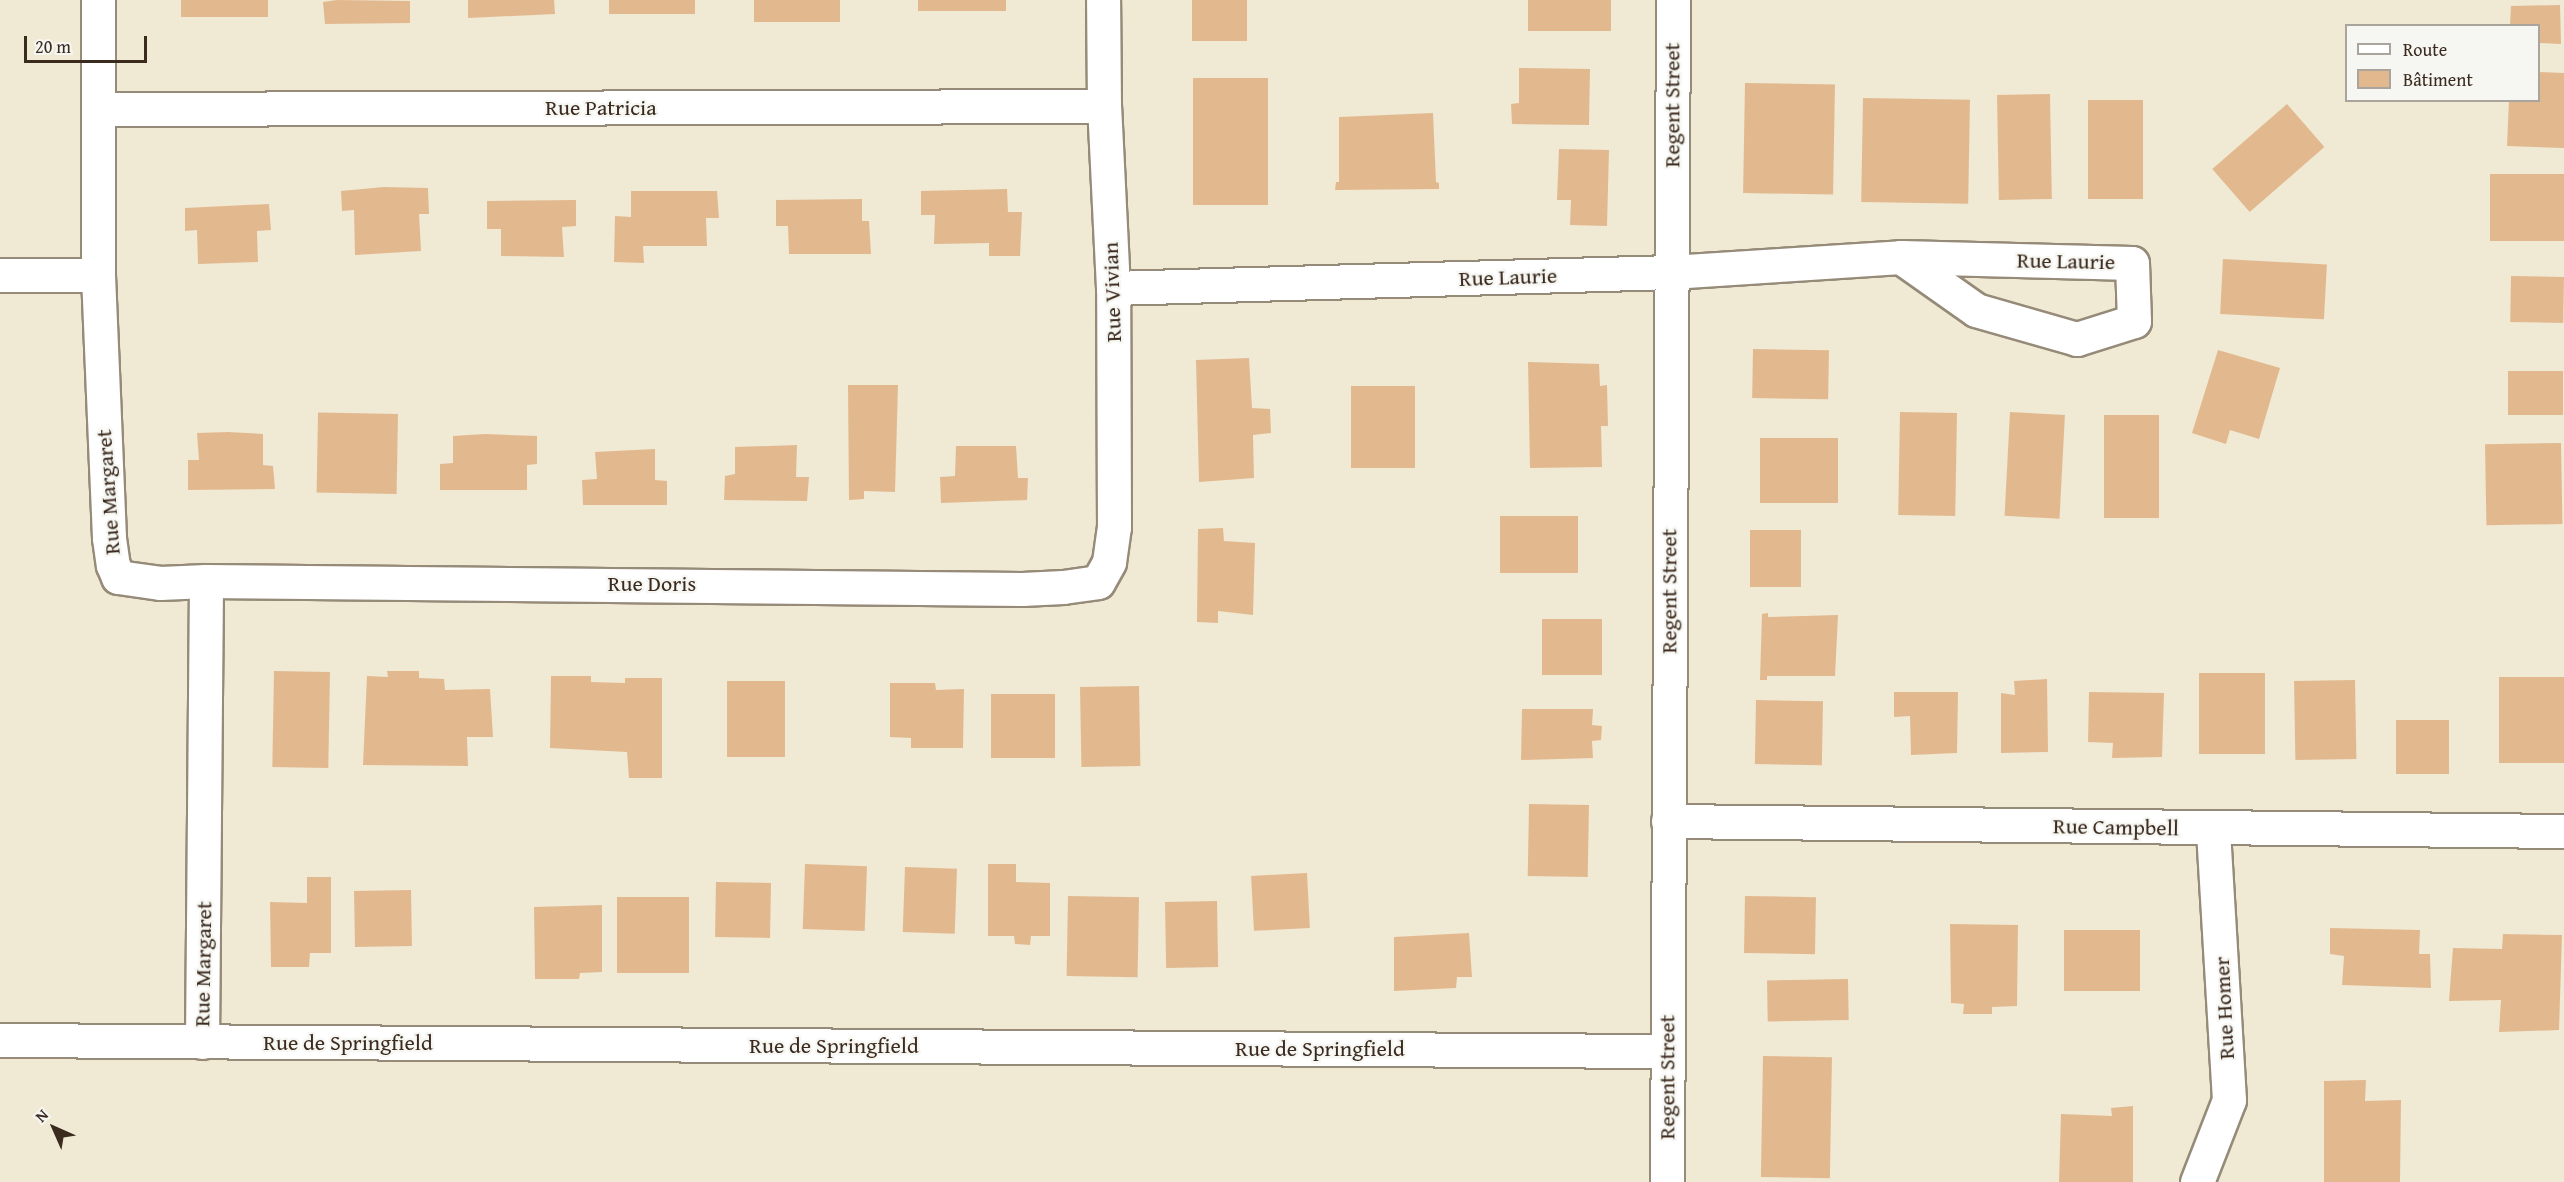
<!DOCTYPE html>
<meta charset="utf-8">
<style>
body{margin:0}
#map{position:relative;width:2564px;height:1182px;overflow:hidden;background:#f0e9d4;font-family:"Gentium Book Plus",serif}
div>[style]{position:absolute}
.building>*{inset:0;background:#e2b98f;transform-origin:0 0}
.roads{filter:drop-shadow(2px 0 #968a79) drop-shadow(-2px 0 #968a79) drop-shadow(0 2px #968a79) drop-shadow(0 -2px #968a79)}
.street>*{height:33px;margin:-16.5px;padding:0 16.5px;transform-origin:16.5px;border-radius:16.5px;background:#fff}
span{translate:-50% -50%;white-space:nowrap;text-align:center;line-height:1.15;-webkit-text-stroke:4.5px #f6f6f2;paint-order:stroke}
.street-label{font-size:22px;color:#3b2a1e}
.legend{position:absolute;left:2345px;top:24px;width:195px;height:78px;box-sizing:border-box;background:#f6f6f2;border:2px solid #aba49d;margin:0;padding:8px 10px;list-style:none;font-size:18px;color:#3b2a1e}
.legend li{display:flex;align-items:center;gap:12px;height:30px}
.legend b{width:30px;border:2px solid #aba49d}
.north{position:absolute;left:24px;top:1098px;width:60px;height:60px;-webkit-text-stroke:4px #f6f6f2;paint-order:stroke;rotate:315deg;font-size:16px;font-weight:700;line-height:24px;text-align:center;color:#3b2a1e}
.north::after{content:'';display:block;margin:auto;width:21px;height:27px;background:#3b2a1e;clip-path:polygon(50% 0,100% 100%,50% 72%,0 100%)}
.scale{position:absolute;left:24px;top:36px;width:123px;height:27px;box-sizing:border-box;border:3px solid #3b2a1e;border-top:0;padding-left:8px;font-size:18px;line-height:21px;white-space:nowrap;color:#3b2a1e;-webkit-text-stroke:4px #f6f6f2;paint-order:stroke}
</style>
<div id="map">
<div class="building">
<div style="left:181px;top:0;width:87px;height:17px"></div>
<div style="clip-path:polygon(337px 0,410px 1px,410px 23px,325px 24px,323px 2px)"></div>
<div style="clip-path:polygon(468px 0,554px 0,555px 14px,468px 18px)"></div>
<div style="left:609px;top:0;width:86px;height:14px"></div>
<div style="left:754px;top:0;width:86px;height:22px"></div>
<div style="left:918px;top:0;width:88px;height:11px"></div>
<div style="left:1192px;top:0;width:55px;height:41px"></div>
<div style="left:1528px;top:0;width:83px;height:31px"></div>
<div style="clip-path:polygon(2560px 5px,2561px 44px,2538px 43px,2538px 26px,2510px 26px,2511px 6px)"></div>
<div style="clip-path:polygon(1519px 68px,1590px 69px,1589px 125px,1512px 124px,1511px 104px,1519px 103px)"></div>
<div style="clip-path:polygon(2538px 72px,2564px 73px,2564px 148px,2507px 146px,2509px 100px,2538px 100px)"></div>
<div style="left:1193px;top:78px;width:75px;height:127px"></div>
<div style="left:1745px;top:83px;width:90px;height:110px;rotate:1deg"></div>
<div style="left:2050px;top:94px;width:105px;height:53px;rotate:89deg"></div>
<div style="left:1863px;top:98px;width:107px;height:104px;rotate:1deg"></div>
<div style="left:2088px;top:100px;width:55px;height:99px"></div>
<div style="left:2287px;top:104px;width:57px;height:99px;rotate:49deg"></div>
<div style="clip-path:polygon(1433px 113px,1436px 182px,1439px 183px,1439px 189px,1335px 190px,1336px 182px,1339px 182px,1339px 117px)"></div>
<div style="clip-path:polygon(1559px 149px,1609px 150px,1607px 226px,1570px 225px,1571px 200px,1557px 200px)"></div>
<div style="left:2490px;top:174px;width:74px;height:67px"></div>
<div style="clip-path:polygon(384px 187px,428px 188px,429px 214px,419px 214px,421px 251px,355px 255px,354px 210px,342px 211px,341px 191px)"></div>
<div style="clip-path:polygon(1007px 189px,1008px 212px,1022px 212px,1020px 256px,989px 256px,989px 243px,934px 244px,935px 215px,921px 215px,921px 191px)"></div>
<div style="clip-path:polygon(631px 191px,717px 191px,719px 218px,706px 218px,707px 246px,643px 246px,644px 263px,614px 262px,615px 216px,631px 217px)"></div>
<div style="clip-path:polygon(862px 199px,862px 221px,869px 221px,871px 254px,789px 254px,788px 226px,776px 226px,776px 200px)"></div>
<div style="clip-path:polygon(576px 200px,576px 226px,562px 227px,564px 257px,501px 256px,501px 229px,487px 229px,487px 201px)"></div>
<div style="clip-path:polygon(269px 204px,271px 230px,257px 231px,258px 262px,198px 264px,197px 230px,185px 231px,185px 208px)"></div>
<div style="left:2223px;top:259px;width:104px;height:55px;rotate:3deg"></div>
<div style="left:2511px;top:276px;width:53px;height:46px;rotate:1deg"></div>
<div style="left:1753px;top:349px;width:76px;height:49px;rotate:1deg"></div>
<div style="clip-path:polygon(2218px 350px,2280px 368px,2259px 439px,2230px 430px,2226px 444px,2192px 433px)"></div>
<div style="clip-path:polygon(1249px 358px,1252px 408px,1270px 409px,1271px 433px,1253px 435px,1254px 478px,1199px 482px,1196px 360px)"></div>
<div style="clip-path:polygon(1528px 362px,1599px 364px,1600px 386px,1607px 385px,1608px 426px,1601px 426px,1602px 467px,1530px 468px)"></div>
<div style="left:2508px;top:371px;width:55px;height:44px"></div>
<div style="clip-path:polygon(848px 385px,898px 385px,895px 492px,864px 491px,864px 499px,849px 500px)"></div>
<div style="left:1351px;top:386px;width:64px;height:82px"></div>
<div style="left:2010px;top:412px;width:55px;height:104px;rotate:3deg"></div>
<div style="left:1957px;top:413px;width:103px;height:57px;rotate:91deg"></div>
<div style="left:398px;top:414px;width:80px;height:80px;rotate:91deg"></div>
<div style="left:2159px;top:415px;width:103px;height:55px;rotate:90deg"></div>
<div style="clip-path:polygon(228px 432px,263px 434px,263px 465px,273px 466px,275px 489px,188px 490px,188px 460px,199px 460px,197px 433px)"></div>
<div style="clip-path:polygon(485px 434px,537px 436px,537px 464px,527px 465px,527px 490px,440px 490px,440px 464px,453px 463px,453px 436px)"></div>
<div style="left:1760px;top:438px;width:78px;height:65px"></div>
<div style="left:2561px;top:443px;width:81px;height:76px;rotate:89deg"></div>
<div style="clip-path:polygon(797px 445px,796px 477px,809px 477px,807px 501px,724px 500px,725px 476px,735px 474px,735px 447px)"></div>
<div style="clip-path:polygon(956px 446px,1016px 446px,1018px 478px,1028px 478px,1027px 500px,941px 503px,940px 477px,955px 476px)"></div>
<div style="clip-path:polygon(655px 449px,655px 480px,667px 481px,667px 505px,583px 505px,582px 480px,597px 479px,595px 452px)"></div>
<div style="left:1500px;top:516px;width:78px;height:57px"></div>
<div style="clip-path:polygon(1223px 528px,1224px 541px,1255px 543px,1253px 615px,1218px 611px,1218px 623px,1197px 622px,1198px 529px)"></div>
<div style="left:1801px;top:530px;width:57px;height:51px;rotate:90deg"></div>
<div style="clip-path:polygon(1768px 613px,1768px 617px,1838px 615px,1835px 676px,1767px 676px,1767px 680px,1760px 680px,1762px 614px)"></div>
<div style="left:1602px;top:619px;width:56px;height:60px;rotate:90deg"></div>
<div style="left:274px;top:671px;width:56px;height:96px;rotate:1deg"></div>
<div style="clip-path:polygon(387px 671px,419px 671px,419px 678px,444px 679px,445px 690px,490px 689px,493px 737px,467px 737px,468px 766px,363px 765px,367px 676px,388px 677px)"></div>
<div style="left:2265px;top:673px;width:81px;height:66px;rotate:90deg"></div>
<div style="clip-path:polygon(551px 676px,591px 676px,591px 682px,625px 683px,625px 678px,662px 678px,662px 778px,629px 778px,627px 752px,550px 748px)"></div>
<div style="left:2564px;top:677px;width:86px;height:65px;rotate:90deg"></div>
<div style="clip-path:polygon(2047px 679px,2048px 752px,2001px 753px,2001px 693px,2015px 695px,2014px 681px)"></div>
<div style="left:2355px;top:680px;width:79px;height:61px;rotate:89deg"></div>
<div style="left:785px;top:681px;width:76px;height:58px;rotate:90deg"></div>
<div style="clip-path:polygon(890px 683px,935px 683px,936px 690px,964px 689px,963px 748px,911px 748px,911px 738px,890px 737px)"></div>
<div style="left:1139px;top:686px;width:80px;height:59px;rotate:89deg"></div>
<div style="clip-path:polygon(1894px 692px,1958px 692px,1957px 753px,1911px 755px,1910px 716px,1894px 717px)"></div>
<div style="clip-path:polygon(2089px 692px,2164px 693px,2162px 757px,2112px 758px,2113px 743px,2088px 742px)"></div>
<div style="left:991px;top:694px;width:64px;height:64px"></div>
<div style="left:1756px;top:700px;width:67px;height:64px;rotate:1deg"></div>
<div style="clip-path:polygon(1522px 709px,1593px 709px,1592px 725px,1602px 726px,1601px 740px,1592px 741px,1593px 758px,1521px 760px)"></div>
<div style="left:2396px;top:720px;width:53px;height:54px"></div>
<div style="left:1529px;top:804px;width:60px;height:72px;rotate:1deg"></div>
<div style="left:805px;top:864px;width:62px;height:65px;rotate:2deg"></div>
<div style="clip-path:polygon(988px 864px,1016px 864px,1016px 882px,1050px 883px,1050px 936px,1031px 936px,1030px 945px,1015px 944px,1014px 936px,988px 936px)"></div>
<div style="left:905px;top:867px;width:52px;height:65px;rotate:2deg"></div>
<div style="left:1307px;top:873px;width:55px;height:56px;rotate:87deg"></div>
<div style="clip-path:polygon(307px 877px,331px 877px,331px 953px,310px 953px,309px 967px,271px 967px,270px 902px,307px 903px)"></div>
<div style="left:716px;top:882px;width:55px;height:55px;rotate:1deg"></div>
<div style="left:411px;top:890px;width:56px;height:57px;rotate:89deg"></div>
<div style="left:1068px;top:896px;width:71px;height:80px;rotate:1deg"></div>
<div style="left:1745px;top:896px;width:71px;height:57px;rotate:1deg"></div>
<div style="left:617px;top:897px;width:72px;height:76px"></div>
<div style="left:1217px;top:901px;width:66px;height:52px;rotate:89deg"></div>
<div style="clip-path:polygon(602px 905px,602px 972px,580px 973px,579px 979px,535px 979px,534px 907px)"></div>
<div style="clip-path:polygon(1950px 924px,2018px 925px,2017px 1006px,1992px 1007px,1992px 1014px,1963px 1014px,1964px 1004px,1951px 1003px)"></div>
<div style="clip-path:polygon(2330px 928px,2420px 930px,2419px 954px,2430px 954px,2431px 988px,2342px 985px,2344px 956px,2330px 954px)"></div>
<div style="left:2064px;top:930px;width:76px;height:61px"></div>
<div style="clip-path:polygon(1469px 933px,1472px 977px,1457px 977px,1456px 988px,1394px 991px,1394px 937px)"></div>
<div style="clip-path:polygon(2503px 934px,2562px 935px,2559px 1030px,2499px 1032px,2501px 1000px,2449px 1001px,2453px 948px,2502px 949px)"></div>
<div style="left:1848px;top:979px;width:41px;height:81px;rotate:89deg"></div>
<div style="left:1763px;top:1056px;width:69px;height:121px;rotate:1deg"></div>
<div style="clip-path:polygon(2366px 1080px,2365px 1101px,2401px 1100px,2400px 1182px,2324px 1182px,2324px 1081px)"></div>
<div style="clip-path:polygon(2133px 1106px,2133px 1182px,2059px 1182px,2061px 1114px,2112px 1116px,2111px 1108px)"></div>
</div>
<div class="roads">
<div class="street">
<div style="left:98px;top:0;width:275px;rotate:90deg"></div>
<div style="left:98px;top:275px;width:263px;rotate:87.6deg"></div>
<div style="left:109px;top:538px;width:27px;rotate:82deg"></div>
<div style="left:113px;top:565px;width:13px;rotate:67deg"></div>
<div style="left:118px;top:577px;width:42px;rotate:8.1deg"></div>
<div style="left:160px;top:583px;width:46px;rotate:-2.5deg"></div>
<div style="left:206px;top:581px;width:816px;rotate:0.56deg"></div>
<div style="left:1022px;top:589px;width:41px;rotate:-2.8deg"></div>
<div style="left:1063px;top:587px;width:35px;rotate:-8deg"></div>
<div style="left:1098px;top:582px;width:23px;rotate:-61deg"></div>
<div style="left:1109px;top:562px;width:35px;rotate:-82deg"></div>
<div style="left:1114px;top:527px;width:239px;rotate:-90.2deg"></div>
<div style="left:1113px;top:288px;width:182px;rotate:-92.8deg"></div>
<div style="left:1104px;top:106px;width:106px;rotate:-90.5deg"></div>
<div style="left:99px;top:109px;width:1005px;rotate:-0.17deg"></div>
<div style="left:0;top:275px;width:98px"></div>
<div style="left:1113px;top:288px;width:558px;rotate:-1.64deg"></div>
<div style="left:1671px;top:272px;width:230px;rotate:-3.7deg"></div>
<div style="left:1901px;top:257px;width:231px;rotate:1.5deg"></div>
<div style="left:2132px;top:263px;width:58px;rotate:88deg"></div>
<div style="left:2134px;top:321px;width:60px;rotate:162.5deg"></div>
<div style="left:2077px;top:339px;width:105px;rotate:-164deg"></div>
<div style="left:1976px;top:310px;width:92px;rotate:-144.8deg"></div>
<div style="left:1668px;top:821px;width:896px;rotate:0.64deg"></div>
<div style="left:0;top:1040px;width:1668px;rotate:0.38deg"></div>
<div style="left:202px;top:1042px;width:461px;rotate:-89.5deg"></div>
<div style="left:1667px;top:1182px;width:1182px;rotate:-89.71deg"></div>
<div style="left:2197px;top:1182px;width:88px;rotate:-68.7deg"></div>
<div style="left:2229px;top:1100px;width:271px;rotate:-93.4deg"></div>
</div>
</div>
<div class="street-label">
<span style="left:1672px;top:105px;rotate:-90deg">Regent Street</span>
<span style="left:601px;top:108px">Rue Patricia</span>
<span style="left:2066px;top:261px;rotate:1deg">Rue Laurie</span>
<span style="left:1508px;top:277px;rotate:-2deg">Rue Laurie</span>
<span style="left:1112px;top:292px;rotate:-92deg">Rue Vivian</span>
<span style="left:108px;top:492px;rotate:-94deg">Rue Margaret</span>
<span style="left:652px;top:584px">Rue Doris</span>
<span style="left:1669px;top:591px;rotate:-90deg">Regent Street</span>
<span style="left:2116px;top:827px;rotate:1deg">Rue Campbell</span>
<span style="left:203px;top:964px;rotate:-89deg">Rue Margaret</span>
<span style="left:2224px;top:1008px;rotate:-93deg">Rue Homer</span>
<span style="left:348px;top:1043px">Rue de Springfield</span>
<span style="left:834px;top:1046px">Rue de Springfield</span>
<span style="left:1320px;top:1049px">Rue de Springfield</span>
<span style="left:1667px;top:1077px;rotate:-90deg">Regent Street</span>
</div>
<ul class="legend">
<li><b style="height:8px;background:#fff"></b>Route</li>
<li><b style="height:16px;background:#e2b98f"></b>Bâtiment</li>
</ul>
<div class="north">N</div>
<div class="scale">20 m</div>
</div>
